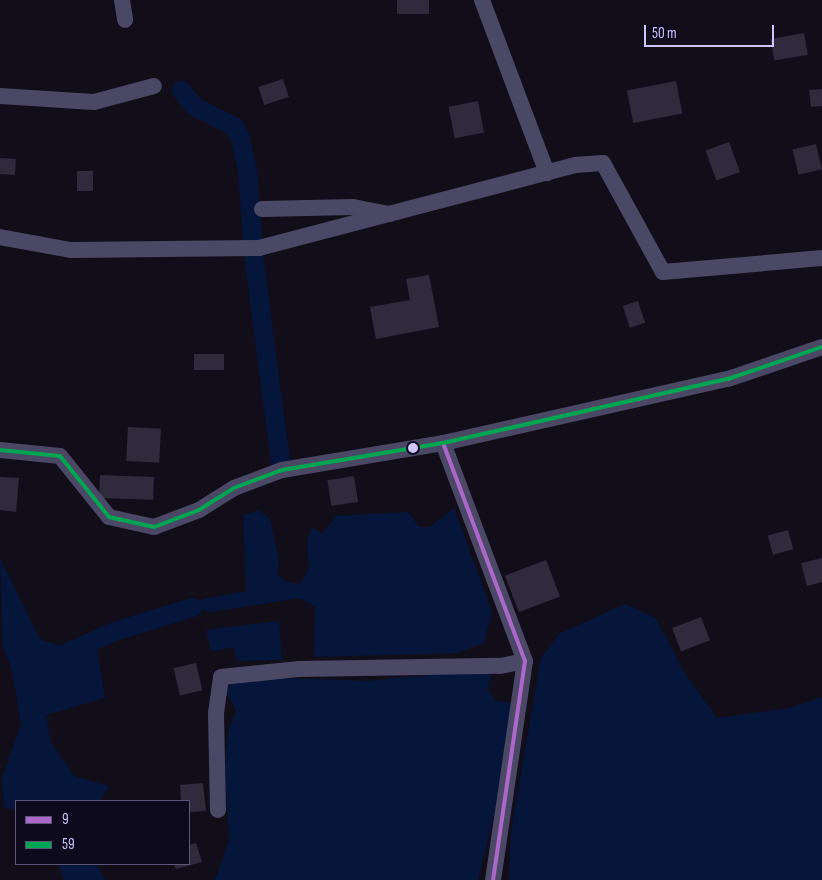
<!DOCTYPE html>
<style>
body{margin:0}
#map{position:relative;width:822px;height:880px;overflow:hidden;background:#110e1a;font-family:"Sofia Sans Condensed",sans-serif}
div>[style]{position:absolute}
.water>*{inset:0;background:#05163a}
.canal>*{height:19px;margin:-9.5px;padding:0 9.5px;transform-origin:9.5px;border-radius:9.5px;background:#05163a}
.building>*{inset:0;background:#2f2b3d;transform-origin:0 0}
.street>*{height:16px;margin:-8px;padding:0 8px;transform-origin:8px;border-radius:8px;background:#4a4864}
.bus-1>*{height:4px;margin:-2px;padding:0 2px;transform-origin:2px;border-radius:2px;background:#ac68c9}
.bus-2>*{height:4px;margin:-2px;padding:0 2px;transform-origin:2px;border-radius:2px;background:#00a651}
.dots>*{width:14px;height:14px;translate:-50% -50%;box-sizing:border-box;border:2px solid #0e0a1e;border-radius:50%}
span{translate:-50% -50%;white-space:nowrap;text-align:center;line-height:1.15;-webkit-text-stroke:5px #0e0a1e;paint-order:stroke}
.legend{position:absolute;left:15px;top:800px;width:175px;height:65px;box-sizing:border-box;background:#0e0a1e;border:1px solid #5b5678;margin:0;padding:6px 9px;list-style:none;font-size:15px;color:#cec7ff}
.legend li{display:flex;align-items:center;gap:10px;height:25px}
.legend b{width:25px;border:1px solid #5b5678}
.scale{position:absolute;left:644px;top:25px;width:130px;height:22px;box-sizing:border-box;border:2px solid #cec7ff;border-top:0;padding-left:6px;font-size:15px;line-height:18px;white-space:nowrap;color:#cec7ff;-webkit-text-stroke:4px #0e0a1e;paint-order:stroke}
</style>
<div id="map">
<div class="water">
<div style="clip-path:polygon(454px 508px,492px 612px,484px 643px,457px 653px,314px 657px,315px 607px,300px 598px,210px 612px,192px 607px,203px 599px,246px 591px,243px 515px,259px 510px,270px 519px,279px 560px,277px 574px,286px 582px,300px 584px,309px 568px,307px 541px,312px 527px,323px 534px,336px 516px,408px 512px,419px 527px,430px 527px)"></div>
<div style="clip-path:polygon(0 558px,40px 640px,67px 647px,96px 643px,105px 698px,46px 715px,51px 742px,74px 776px,109px 786px,99px 801px,16px 801px,16px 810px,4px 807px,2px 778px,21px 725px,12px 671px,3px 646px)"></div>
<div style="clip-path:polygon(625px 604px,656px 618px,684px 672px,717px 718px,790px 708px,822px 697px,822px 880px,509px 880px,511px 832px,541px 658px,559px 634px)"></div>
<div style="clip-path:polygon(279px 621px,282px 660px,237px 661px,234px 647px,211px 651px,206px 630px)"></div>
<div style="clip-path:polygon(492px 669px,488px 690px,495px 701px,515px 703px,506px 764px,478px 880px,215px 880px,229px 841px,225px 768px,228px 732px,236px 711px,223px 686px,230px 682px,281px 678px,368px 681px)"></div>
<div style="clip-path:polygon(58px 864px,96px 864px,105px 880px,64px 880px)"></div>
</div>
<div class="canal">
<div style="left:181px;top:90px;width:21px;rotate:51deg"></div>
<div style="left:194px;top:106px;width:45px;rotate:26.6deg"></div>
<div style="left:234px;top:126px;width:10px;rotate:61deg"></div>
<div style="left:239px;top:135px;width:37px;rotate:77deg"></div>
<div style="left:247px;top:171px;width:92px;rotate:85.6deg"></div>
<div style="left:254px;top:263px;width:206px;rotate:82.5deg"></div>
<div style="left:65px;top:653px;width:54px;rotate:-24.2deg"></div>
<div style="left:114px;top:631px;width:82px;rotate:-17.1deg"></div>
</div>
<div class="building">
<div style="left:397px;top:0;width:32px;height:14px"></div>
<div style="left:804px;top:33px;width:22px;height:34px;rotate:80deg"></div>
<div style="left:283px;top:79px;width:19px;height:26px;rotate:72deg"></div>
<div style="left:676px;top:81px;width:33px;height:50px;rotate:79deg"></div>
<div style="clip-path:polygon(822px 89px,822px 106px,811px 107px,809px 90px)"></div>
<div style="left:478px;top:101px;width:32px;height:30px;rotate:79deg"></div>
<div style="left:729px;top:142px;width:32px;height:25px;rotate:70deg"></div>
<div style="left:816px;top:144px;width:26px;height:24px;rotate:77deg"></div>
<div style="left:0;top:158px;width:16px;height:16px;rotate:4deg"></div>
<div style="left:77px;top:171px;width:16px;height:20px"></div>
<div style="clip-path:polygon(429px 275px,439px 327px,376px 339px,370px 307px,410px 300px,406px 279px)"></div>
<div style="left:638px;top:301px;width:23px;height:16px;rotate:72deg"></div>
<div style="left:194px;top:354px;width:30px;height:16px"></div>
<div style="left:128px;top:427px;width:33px;height:34px;rotate:3deg"></div>
<div style="left:100px;top:475px;width:54px;height:23px;rotate:2deg"></div>
<div style="left:354px;top:476px;width:26px;height:27px;rotate:81deg"></div>
<div style="clip-path:polygon(0 477px,19px 478px,16px 512px,0 510px)"></div>
<div style="left:788px;top:530px;width:20px;height:21px;rotate:75deg"></div>
<div style="clip-path:polygon(822px 558px,822px 582px,807px 586px,801px 563px)"></div>
<div style="left:546px;top:560px;width:39px;height:44px;rotate:69deg"></div>
<div style="left:701px;top:617px;width:25px;height:31px;rotate:69deg"></div>
<div style="left:196px;top:663px;width:28px;height:23px;rotate:77deg"></div>
<div style="clip-path:polygon(203px 783px,206px 811px,189px 812px,189px 801px,181px 801px,180px 785px)"></div>
<div style="clip-path:polygon(196px 843px,202px 862px,176px 869px,174px 864px,189px 864px,189px 845px)"></div>
</div>
<div class="street">
<div style="left:122px;top:0;width:20px;rotate:81deg"></div>
<div style="left:482px;top:0;width:185px;rotate:69.4deg"></div>
<div style="left:0;top:96px;width:94px;rotate:3.7deg"></div>
<div style="left:94px;top:102px;width:62px;rotate:-14.9deg"></div>
<div style="left:262px;top:209px;width:91px;rotate:-1.3deg"></div>
<div style="left:353px;top:207px;width:37px;rotate:11deg"></div>
<div style="left:0;top:237px;width:72px;rotate:10.4deg"></div>
<div style="left:71px;top:250px;width:188px;rotate:-0.6deg"></div>
<div style="left:259px;top:248px;width:327px;rotate:-14.7deg"></div>
<div style="left:575px;top:165px;width:28px;rotate:-4deg"></div>
<div style="left:603px;top:163px;width:124px;rotate:61.2deg"></div>
<div style="left:663px;top:272px;width:160px;rotate:-5deg"></div>
<div style="left:443px;top:443px;width:233px;rotate:69.4deg"></div>
<div style="left:525px;top:661px;width:221px;rotate:98.3deg"></div>
<div style="left:0;top:450px;width:60px;rotate:5.7deg"></div>
<div style="left:60px;top:456px;width:78px;rotate:51.2deg"></div>
<div style="left:109px;top:517px;width:46px;rotate:12.5deg"></div>
<div style="left:154px;top:527px;width:48px;rotate:-20.7deg"></div>
<div style="left:199px;top:510px;width:41px;rotate:-32.2deg"></div>
<div style="left:234px;top:488px;width:51px;rotate:-20.6deg"></div>
<div style="left:282px;top:470px;width:163px;rotate:-9.5deg"></div>
<div style="left:443px;top:443px;width:292px;rotate:-12.7deg"></div>
<div style="left:728px;top:379px;width:99px;rotate:-18.8deg"></div>
<div style="left:218px;top:810px;width:97px;rotate:-91.2deg"></div>
<div style="left:216px;top:713px;width:36px;rotate:-82deg"></div>
<div style="left:221px;top:677px;width:77px;rotate:-5.9deg"></div>
<div style="left:298px;top:669px;width:202px;rotate:-0.9deg"></div>
<div style="left:500px;top:666px;width:25px;rotate:-11deg"></div>
</div>
<div class="bus-1">
<div style="left:443px;top:443px;width:233px;rotate:69.4deg"></div>
<div style="left:525px;top:661px;width:221px;rotate:98.3deg"></div>
</div>
<div class="bus-2">
<div style="left:0;top:450px;width:60px;rotate:5.7deg"></div>
<div style="left:60px;top:456px;width:78px;rotate:51.2deg"></div>
<div style="left:109px;top:517px;width:46px;rotate:12.5deg"></div>
<div style="left:154px;top:527px;width:48px;rotate:-20.7deg"></div>
<div style="left:199px;top:510px;width:41px;rotate:-32.2deg"></div>
<div style="left:234px;top:488px;width:51px;rotate:-20.6deg"></div>
<div style="left:282px;top:470px;width:163px;rotate:-9.5deg"></div>
<div style="left:443px;top:443px;width:292px;rotate:-12.7deg"></div>
<div style="left:728px;top:379px;width:99px;rotate:-18.8deg"></div>
</div>
<div class="dots">
<div style="left:413px;top:448px;background:#cec7ff"></div>
</div>
<ul class="legend">
<li><b style="height:6px;background:#ac68c9"></b>9</li>
<li><b style="height:6px;background:#00a651"></b>59</li>
</ul>
<div class="scale">50 m</div>
</div>
